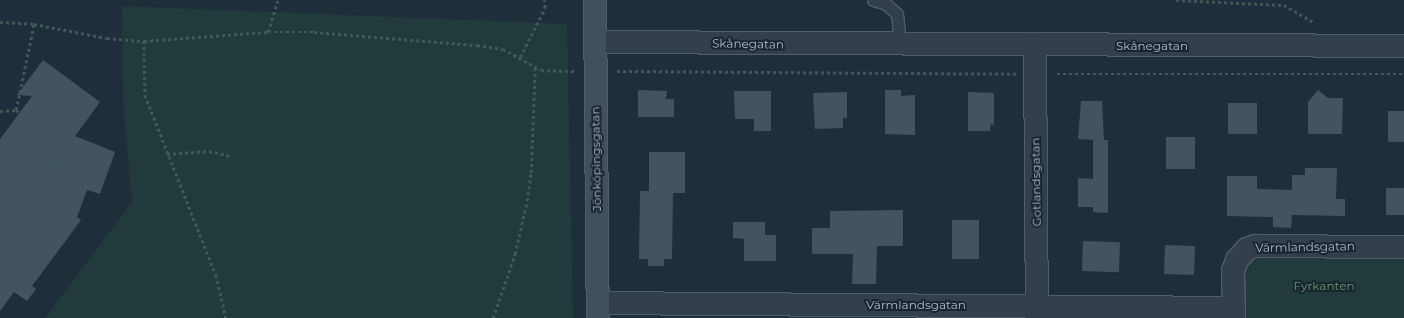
<!DOCTYPE html>
<meta charset="utf-8">
<style>
body{margin:0}
#map{position:relative;width:1404px;height:318px;overflow:hidden;background:#1f2e3b;font-family:Montserrat,sans-serif}
div>[style]{position:absolute}
.green>*{inset:0;background:#213b3c}
.building>*{inset:0;background:#425462;transform-origin:0 0}
.path>*{height:2.5px;margin-top:-1.25px;transform-origin:0;background:repeating-linear-gradient(90deg,#3f5858 0 3px,transparent 0 6px)}
.roads{filter:drop-shadow(1px 0 #515d68) drop-shadow(-1px 0 #515d68) drop-shadow(0 1px #515d68) drop-shadow(0 -1px #515d68)}
.lane>*{height:11px;margin:-5.5px;padding:0 5.5px;transform-origin:5.5px;border-radius:5.5px;background:#33404b}
.street>*{height:22px;margin:-11px;padding:0 11px;transform-origin:11px;border-radius:11px;background:#33404b}
.secondary>*{height:22px;margin:-11px;padding:0 11px;transform-origin:11px;border-radius:11px;background:#414f5e}
span{translate:-50% -50%;white-space:nowrap;text-align:center;line-height:1.15;-webkit-text-stroke:4px #19252f;paint-order:stroke}
.street-label{font-size:12px;color:#aebac7}
.park-label{font-size:12px;color:#639a6a}
</style>
<div id="map">
<div class="green">
<div style="clip-path:polygon(122px 6px,567px 24px,573px 318px,45px 318px,132px 202px,123px 103px)"></div>
<div style="clip-path:polygon(1255px 255px,1404px 255px,1404px 318px,1243px 318px,1243px 269px)"></div>
</div>
<div class="building">
<div style="clip-path:polygon(43px 60px,100px 102px,75px 136px,115px 152px,100px 194px,87px 190px,77px 217px,81px 220px,32px 286px,36px 289px,27px 301px,14px 292px,0 311px,0 139px,32px 96px,17px 95px)"></div>
<div style="clip-path:polygon(638px 90px,667px 91px,666px 99px,674px 99px,674px 117px,638px 117px)"></div>
<div style="clip-path:polygon(885px 90px,901px 90px,901px 96px,915px 95px,915px 135px,885px 134px)"></div>
<div style="clip-path:polygon(1318px 90px,1328px 98px,1343px 98px,1342px 134px,1308px 134px,1308px 102px)"></div>
<div style="clip-path:polygon(734px 91px,771px 91px,771px 131px,754px 131px,754px 119px,735px 119px)"></div>
<div style="clip-path:polygon(847px 92px,847px 118px,843px 118px,843px 128px,815px 129px,813px 93px)"></div>
<div style="clip-path:polygon(968px 92px,994px 93px,994px 125px,991px 124px,990px 131px,968px 131px)"></div>
<div style="clip-path:polygon(1081px 101px,1102px 101px,1104px 140px,1108px 140px,1108px 213px,1093px 212px,1093px 207px,1078px 207px,1078px 178px,1093px 179px,1093px 140px,1097px 140px,1078px 139px)"></div>
<div style="left:1228px;top:103px;width:29px;height:31px"></div>
<div style="left:1388px;top:111px;width:16px;height:31px"></div>
<div style="left:1166px;top:137px;width:29px;height:32px"></div>
<div style="clip-path:polygon(649px 152px,685px 152px,685px 193px,673px 193px,672px 259px,664px 259px,664px 266px,648px 266px,648px 259px,639px 259px,640px 191px,649px 191px)"></div>
<div style="clip-path:polygon(1305px 168px,1337px 168px,1336px 199px,1345px 199px,1345px 216px,1292px 215px,1291px 228px,1273px 227px,1273px 217px,1227px 216px,1227px 176px,1257px 176px,1257px 189px,1292px 190px,1292px 175px,1305px 175px)"></div>
<div style="left:1386px;top:188px;width:18px;height:27px"></div>
<div style="clip-path:polygon(903px 210px,903px 246px,877px 246px,876px 284px,852px 284px,853px 254px,812px 254px,812px 228px,830px 228px,830px 211px)"></div>
<div style="left:952px;top:220px;width:27px;height:39px"></div>
<div style="clip-path:polygon(733px 222px,765px 222px,765px 235px,776px 235px,776px 261px,744px 261px,744px 239px,733px 238px)"></div>
<div style="left:1083px;top:241px;width:37px;height:30px;rotate:2deg"></div>
<div style="left:1165px;top:245px;width:30px;height:29px;rotate:2deg"></div>
</div>
<div class="path">
<div style="left:1176px;top:0;width:108px;rotate:2.7deg"></div>
<div style="left:1284px;top:5px;width:36px;rotate:30deg"></div>
<div style="left:0;top:22px;width:34px;rotate:3deg"></div>
<div style="left:34px;top:24px;width:74px;rotate:10.9deg"></div>
<div style="left:107px;top:38px;width:37px;rotate:5deg"></div>
<div style="left:144px;top:41px;width:124px;rotate:-4.2deg"></div>
<div style="left:268px;top:32px;width:46px"></div>
<div style="left:314px;top:32px;width:164px;rotate:4.6deg"></div>
<div style="left:477px;top:45px;width:26px;rotate:9deg"></div>
<div style="left:503px;top:49px;width:43px;rotate:28.9deg"></div>
<div style="left:541px;top:70px;width:35px;rotate:2deg"></div>
<div style="left:268px;top:32px;width:34px;rotate:-73deg"></div>
<div style="left:144px;top:41px;width:54px;rotate:88.9deg"></div>
<div style="left:145px;top:95px;width:193px;rotate:68.5deg"></div>
<div style="left:216px;top:275px;width:44px;rotate:76.9deg"></div>
<div style="left:520px;top:57px;width:55px;rotate:-63deg"></div>
<div style="left:545px;top:8px;width:8px;rotate:-97deg"></div>
<div style="left:617px;top:71px;width:399px;rotate:0.4deg"></div>
<div style="left:1057px;top:74px;width:347px"></div>
<div style="left:16px;top:110px;width:88px;rotate:-78.2deg"></div>
<div style="left:0;top:111px;width:16px;rotate:-4deg"></div>
<div style="left:16px;top:110px;width:23px;rotate:31deg"></div>
<div style="left:36px;top:122px;width:21px;rotate:53deg"></div>
<div style="left:49px;top:139px;width:15px;rotate:82deg"></div>
<div style="left:51px;top:154px;width:19px;rotate:99deg"></div>
<div style="left:48px;top:173px;width:21px;rotate:118deg"></div>
<div style="left:38px;top:192px;width:54px;rotate:134.3deg"></div>
<div style="left:167px;top:154px;width:42px;rotate:-4.1deg"></div>
<div style="left:209px;top:151px;width:21px;rotate:14deg"></div>
<div style="left:493px;top:318px;width:68px;rotate:-71deg"></div>
<div style="left:515px;top:254px;width:54px;rotate:-77.2deg"></div>
<div style="left:527px;top:201px;width:28px;rotate:-82deg"></div>
<div style="left:531px;top:173px;width:105px;rotate:-87.8deg"></div>
</div>
<div class="roads">
<div class="lane">
<div style="left:873px;top:0;width:14px;rotate:17deg"></div>
<div style="left:886px;top:4px;width:15px;rotate:42deg"></div>
<div style="left:897px;top:14px;width:31px;rotate:84deg"></div>
</div>
<div class="street">
<div style="left:595px;top:42px;width:809px;rotate:0.28deg"></div>
<div style="left:1035px;top:45px;width:273px;rotate:89.6deg"></div>
<div style="left:598px;top:303px;width:636px;rotate:0.45deg"></div>
<div style="left:1234px;top:318px;width:47px;rotate:-91.2deg"></div>
<div style="left:1233px;top:271px;width:12px;rotate:-70deg"></div>
<div style="left:1237px;top:260px;width:15px;rotate:-48deg"></div>
<div style="left:1247px;top:249px;width:9px;rotate:-21deg"></div>
<div style="left:1255px;top:246px;width:149px;rotate:0.4deg"></div>
</div>
<div class="secondary">
<div style="left:595px;top:0;width:318px;rotate:89.5deg"></div>
</div>
</div>
<div class="street-label">
<span style="left:748px;top:44px;rotate:1deg">Skånegatan</span>
<span style="left:1152px;top:46px">Skånegatan</span>
<span style="left:596px;top:159px;rotate:-91deg">Jönköpingsgatan</span>
<span style="left:1036px;top:182px;rotate:-91deg">Gotlandsgatan</span>
<span style="left:1305px;top:247px;rotate:-1deg">Värmlandsgatan</span>
<span style="left:916px;top:305px">Värmlandsgatan</span>
</div>
<div class="park-label">
<span style="left:1324px;top:286px">Fyrkanten</span>
</div>
</div>
